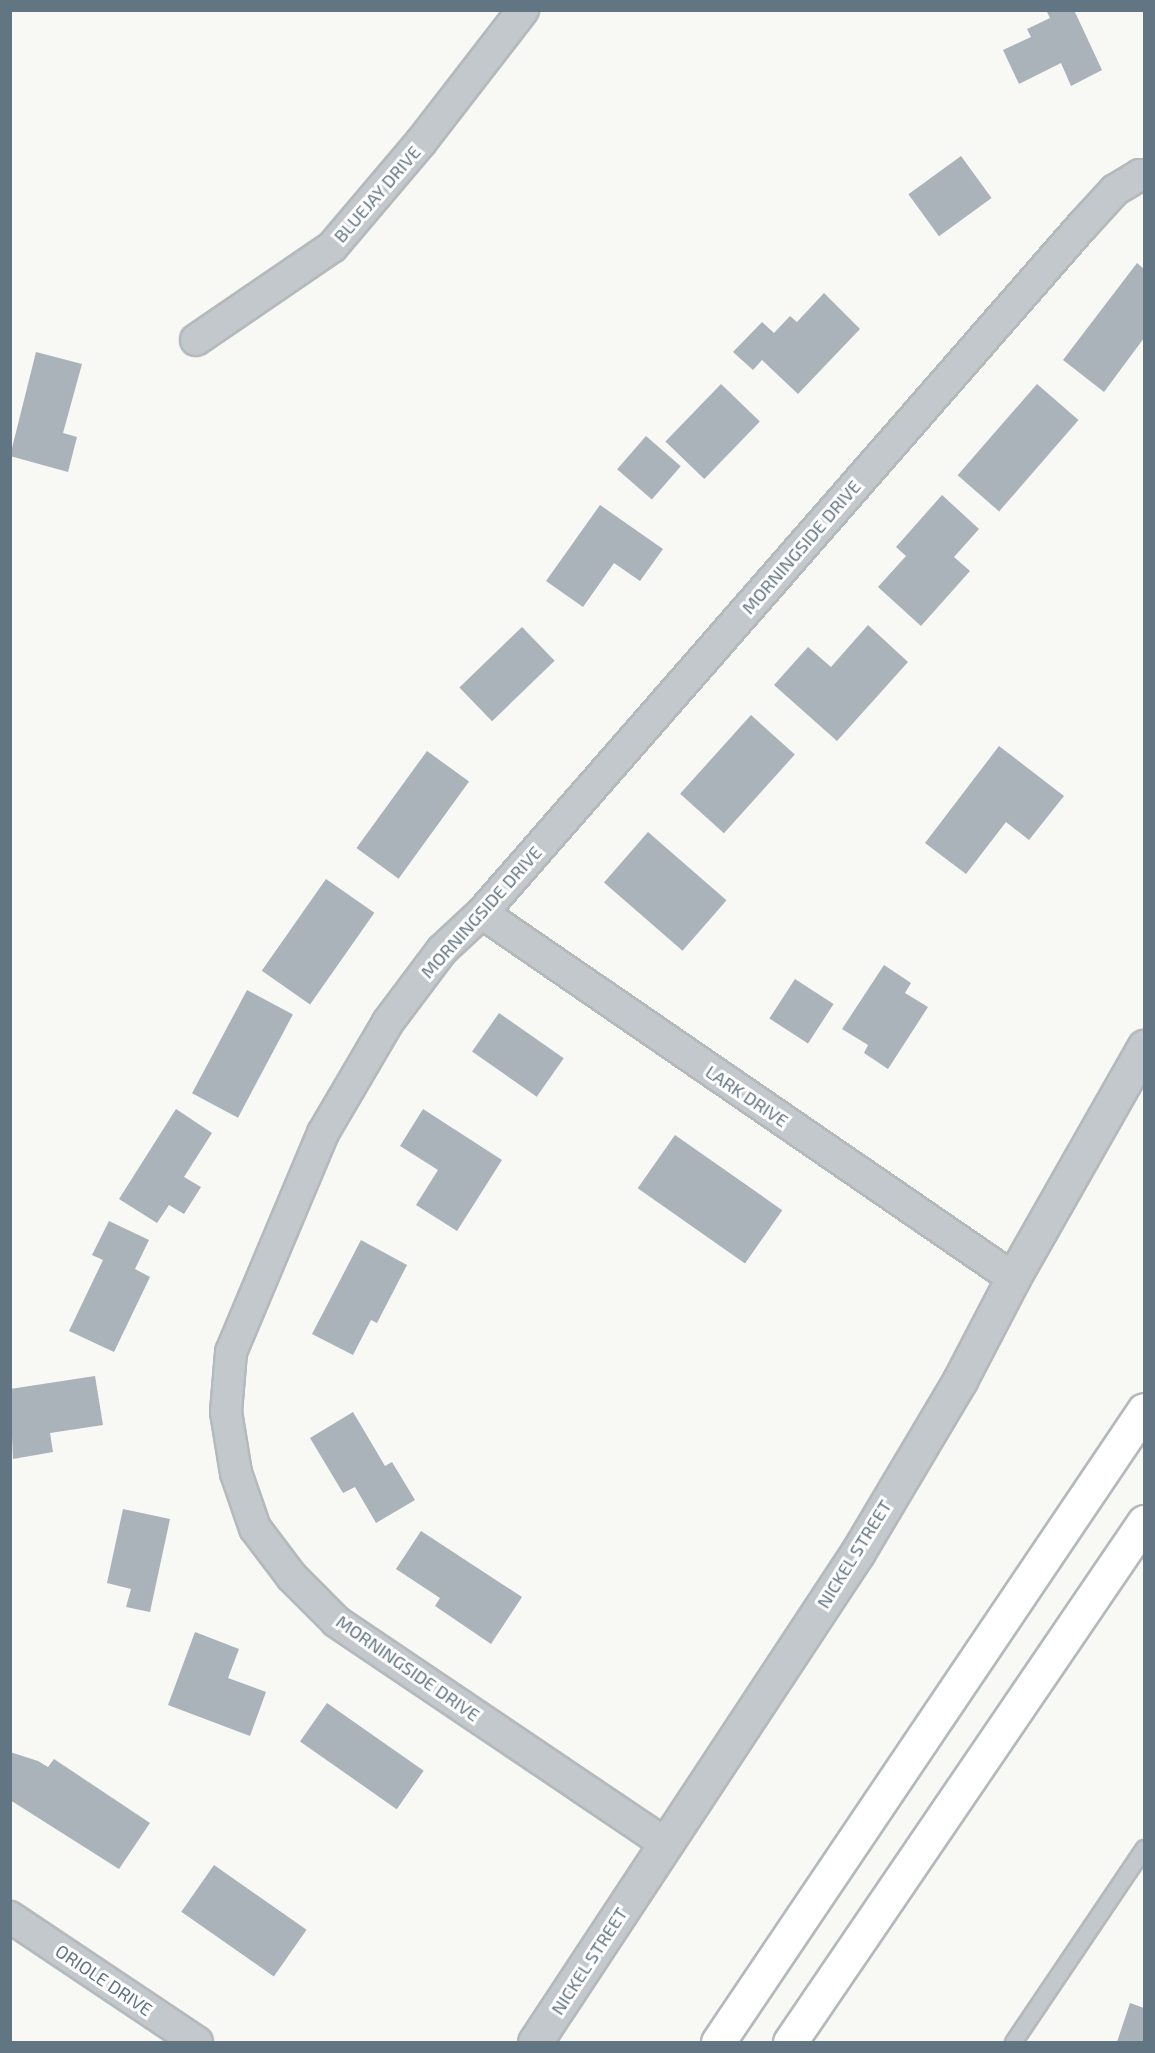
<!DOCTYPE html>
<style>
body{margin:0}
#map{position:relative;width:1155px;height:2053px;overflow:hidden;background:#f8f8f5;font-family:"Exo 2",sans-serif}
div>[style]{position:absolute}
.building>*{inset:0;background:#a9b3b9;transform-origin:0 0}
.roads{filter:drop-shadow(2px 0 #b4b9bc) drop-shadow(-2px 0 #b4b9bc) drop-shadow(0 2px #b4b9bc) drop-shadow(0 -2px #b4b9bc)}
.service>*{height:15px;margin:-7.5px;padding:0 7.5px;transform-origin:7.5px;border-radius:7.5px;background:#c3c8cc}
.minor>*{height:30px;margin:-15px;padding:0 15px;transform-origin:15px;border-radius:15px;background:#c3c8cc}
.tertiary>*{height:33px;margin:-16.5px;padding:0 16.5px;transform-origin:16.5px;border-radius:16.5px;background:#c3c8cc}
.motorway>*{height:33px;margin:-16.5px;padding:0 16.5px;transform-origin:16.5px;border-radius:16.5px;background:#fff}
span{translate:-50% -50%;white-space:nowrap;text-align:center;line-height:1.15;-webkit-text-stroke:6px #fff;paint-order:stroke}
.street-label{font-size:18px;color:#617582}
.frame{position:absolute;inset:0;border:12px solid #617582;pointer-events:none}
</style>
<div id="map">
<div class="building">
<div style="clip-path:polygon(1046px 10px,1074px 10px,1102px 70px,1071px 86px,1061px 63px,1019px 84px,1003px 50px,1031px 37px,1027px 29px,1050px 18px)"></div>
<div style="left:961px;top:156px;width:52px;height:65px;rotate:54deg"></div>
<div style="clip-path:polygon(1137px 263px,1144px 269px,1144px 338px,1104px 392px,1063px 360px)"></div>
<div style="clip-path:polygon(824px 293px,860px 329px,798px 394px,762px 360px,753px 370px,733px 352px,762px 322px,774px 333px,790px 316px,797px 322px)"></div>
<div style="clip-path:polygon(36px 352px,82px 364px,63px 433px,77px 437px,68px 472px,10px 456px)"></div>
<div style="left:721px;top:384px;width:54px;height:80px;rotate:44deg"></div>
<div style="left:1037px;top:384px;width:55px;height:121px;rotate:41deg"></div>
<div style="left:646px;top:436px;width:46px;height:44px;rotate:41deg"></div>
<div style="clip-path:polygon(942px 495px,979px 529px,954px 557px,970px 571px,921px 626px,878px 587px,906px 556px,896px 547px)"></div>
<div style="clip-path:polygon(600px 505px,663px 549px,640px 581px,614px 563px,583px 607px,546px 581px)"></div>
<div style="clip-path:polygon(868px 625px,908px 662px,837px 741px,774px 685px,808px 647px,831px 667px)"></div>
<div style="left:522px;top:627px;width:47px;height:87px;rotate:46deg"></div>
<div style="left:751px;top:715px;width:59px;height:106px;rotate:42deg"></div>
<div style="clip-path:polygon(999px 746px,1064px 796px,1029px 840px,1006px 822px,966px 874px,925px 843px)"></div>
<div style="left:427px;top:751px;width:52px;height:120px;rotate:36deg"></div>
<div style="left:648px;top:832px;width:104px;height:67px;rotate:41deg"></div>
<div style="left:326px;top:879px;width:59px;height:112px;rotate:35deg"></div>
<div style="clip-path:polygon(884px 965px,911px 983px,905px 993px,928px 1007px,888px 1069px,864px 1053px,868px 1045px,842px 1029px)"></div>
<div style="left:795px;top:979px;width:46px;height:47px;rotate:33deg"></div>
<div style="left:247px;top:990px;width:52px;height:117px;rotate:28deg"></div>
<div style="left:499px;top:1013px;width:79px;height:47px;rotate:35deg"></div>
<div style="clip-path:polygon(176px 1109px,212px 1133px,184px 1177px,201px 1187px,184px 1214px,169px 1205px,157px 1223px,119px 1199px)"></div>
<div style="clip-path:polygon(423px 1109px,502px 1160px,457px 1231px,416px 1205px,438px 1170px,400px 1146px)"></div>
<div style="left:675px;top:1135px;width:131px;height:65px;rotate:35deg"></div>
<div style="clip-path:polygon(109px 1221px,149px 1240px,135px 1269px,150px 1277px,114px 1352px,69px 1331px,103px 1260px,92px 1255px)"></div>
<div style="clip-path:polygon(361px 1240px,407px 1265px,377px 1323px,371px 1320px,353px 1355px,312px 1334px)"></div>
<div style="clip-path:polygon(95px 1376px,103px 1425px,50px 1433px,53px 1452px,13px 1459px,10px 1389px)"></div>
<div style="clip-path:polygon(353px 1412px,385px 1466px,392px 1462px,415px 1500px,376px 1523px,355px 1487px,343px 1493px,310px 1438px)"></div>
<div style="clip-path:polygon(123px 1509px,170px 1519px,150px 1612px,126px 1607px,131px 1589px,107px 1583px)"></div>
<div style="clip-path:polygon(421px 1531px,522px 1597px,491px 1644px,435px 1606px,440px 1598px,396px 1569px)"></div>
<div style="clip-path:polygon(195px 1632px,239px 1649px,228px 1678px,266px 1692px,250px 1736px,168px 1705px)"></div>
<div style="left:327px;top:1703px;width:118px;height:47px;rotate:35deg"></div>
<div style="clip-path:polygon(10px 1752px,38px 1761px,48px 1767px,54px 1759px,150px 1823px,119px 1869px,10px 1800px)"></div>
<div style="left:214px;top:1865px;width:113px;height:57px;rotate:35deg"></div>
<div style="clip-path:polygon(1130px 2003px,1144px 2008px,1144px 2042px,1117px 2042px)"></div>
</div>
<div class="roads">
<div class="service">
<div style="left:1013px;top:2042px;width:234px;rotate:-56deg"></div>
</div>
<div class="minor">
<div style="left:196px;top:340px;width:165px;rotate:-34.4deg"></div>
<div style="left:332px;top:247px;width:138px;rotate:-49.7deg"></div>
<div style="left:421px;top:142px;width:167px;rotate:-52.3deg"></div>
<div style="left:482px;top:913px;width:644px;rotate:34.5deg"></div>
<div style="left:666px;top:1844px;width:398px;rotate:-146deg"></div>
<div style="left:336px;top:1621px;width:62px;rotate:-135deg"></div>
<div style="left:292px;top:1577px;width:61px;rotate:-127.1deg"></div>
<div style="left:255px;top:1528px;width:58px;rotate:-109.1deg"></div>
<div style="left:236px;top:1473px;width:62px;rotate:-99.3deg"></div>
<div style="left:226px;top:1412px;width:60px;rotate:-85.2deg"></div>
<div style="left:231px;top:1352px;width:238px;rotate:-67.2deg"></div>
<div style="left:323px;top:1133px;width:129px;rotate:-59.6deg"></div>
<div style="left:388px;top:1022px;width:90px;rotate:-53.1deg"></div>
<div style="left:442px;top:950px;width:54px;rotate:-42.8deg"></div>
<div style="left:482px;top:913px;width:912px;rotate:-48.87deg"></div>
<div style="left:1082px;top:226px;width:49px;rotate:-47.5deg"></div>
<div style="left:1115px;top:190px;width:29px;rotate:-31deg"></div>
<div style="left:1140px;top:175px;width:4px"></div>
<div style="left:10px;top:1917px;width:225px;rotate:33.8deg"></div>
</div>
<div class="tertiary">
<div style="left:535px;top:2042px;width:587px;rotate:-56.61deg"></div>
<div style="left:858px;top:1552px;width:200px;rotate:-59.3deg"></div>
<div style="left:960px;top:1380px;width:115px;rotate:-62.5deg"></div>
<div style="left:1013px;top:1278px;width:266px;rotate:-60.4deg"></div>
</div>
<div class="motorway">
<div style="left:718px;top:2042px;width:762px;rotate:-56.02deg"></div>
<div style="left:790px;top:2042px;width:629px;rotate:-55.75deg"></div>
</div>
</div>
<div class="street-label">
<span style="left:377px;top:194px;rotate:-49deg">BLUEJAY DRIVE</span>
<span style="left:801px;top:547px;rotate:-49deg">MORNINGSIDE DRIVE</span>
<span style="left:481px;top:912px;rotate:-48deg">MORNINGSIDE DRIVE</span>
<span style="left:747px;top:1096px;rotate:34deg">LARK DRIVE</span>
<span style="left:854px;top:1554px;rotate:-58deg">NICKEL STREET</span>
<span style="left:408px;top:1668px;rotate:35deg">MORNINGSIDE DRIVE</span>
<span style="left:589px;top:1961px;rotate:-57deg">NICKEL STREET</span>
<span style="left:104px;top:1980px;rotate:34deg">ORIOLE DRIVE</span>
</div>
<div class="frame"></div>
</div>
